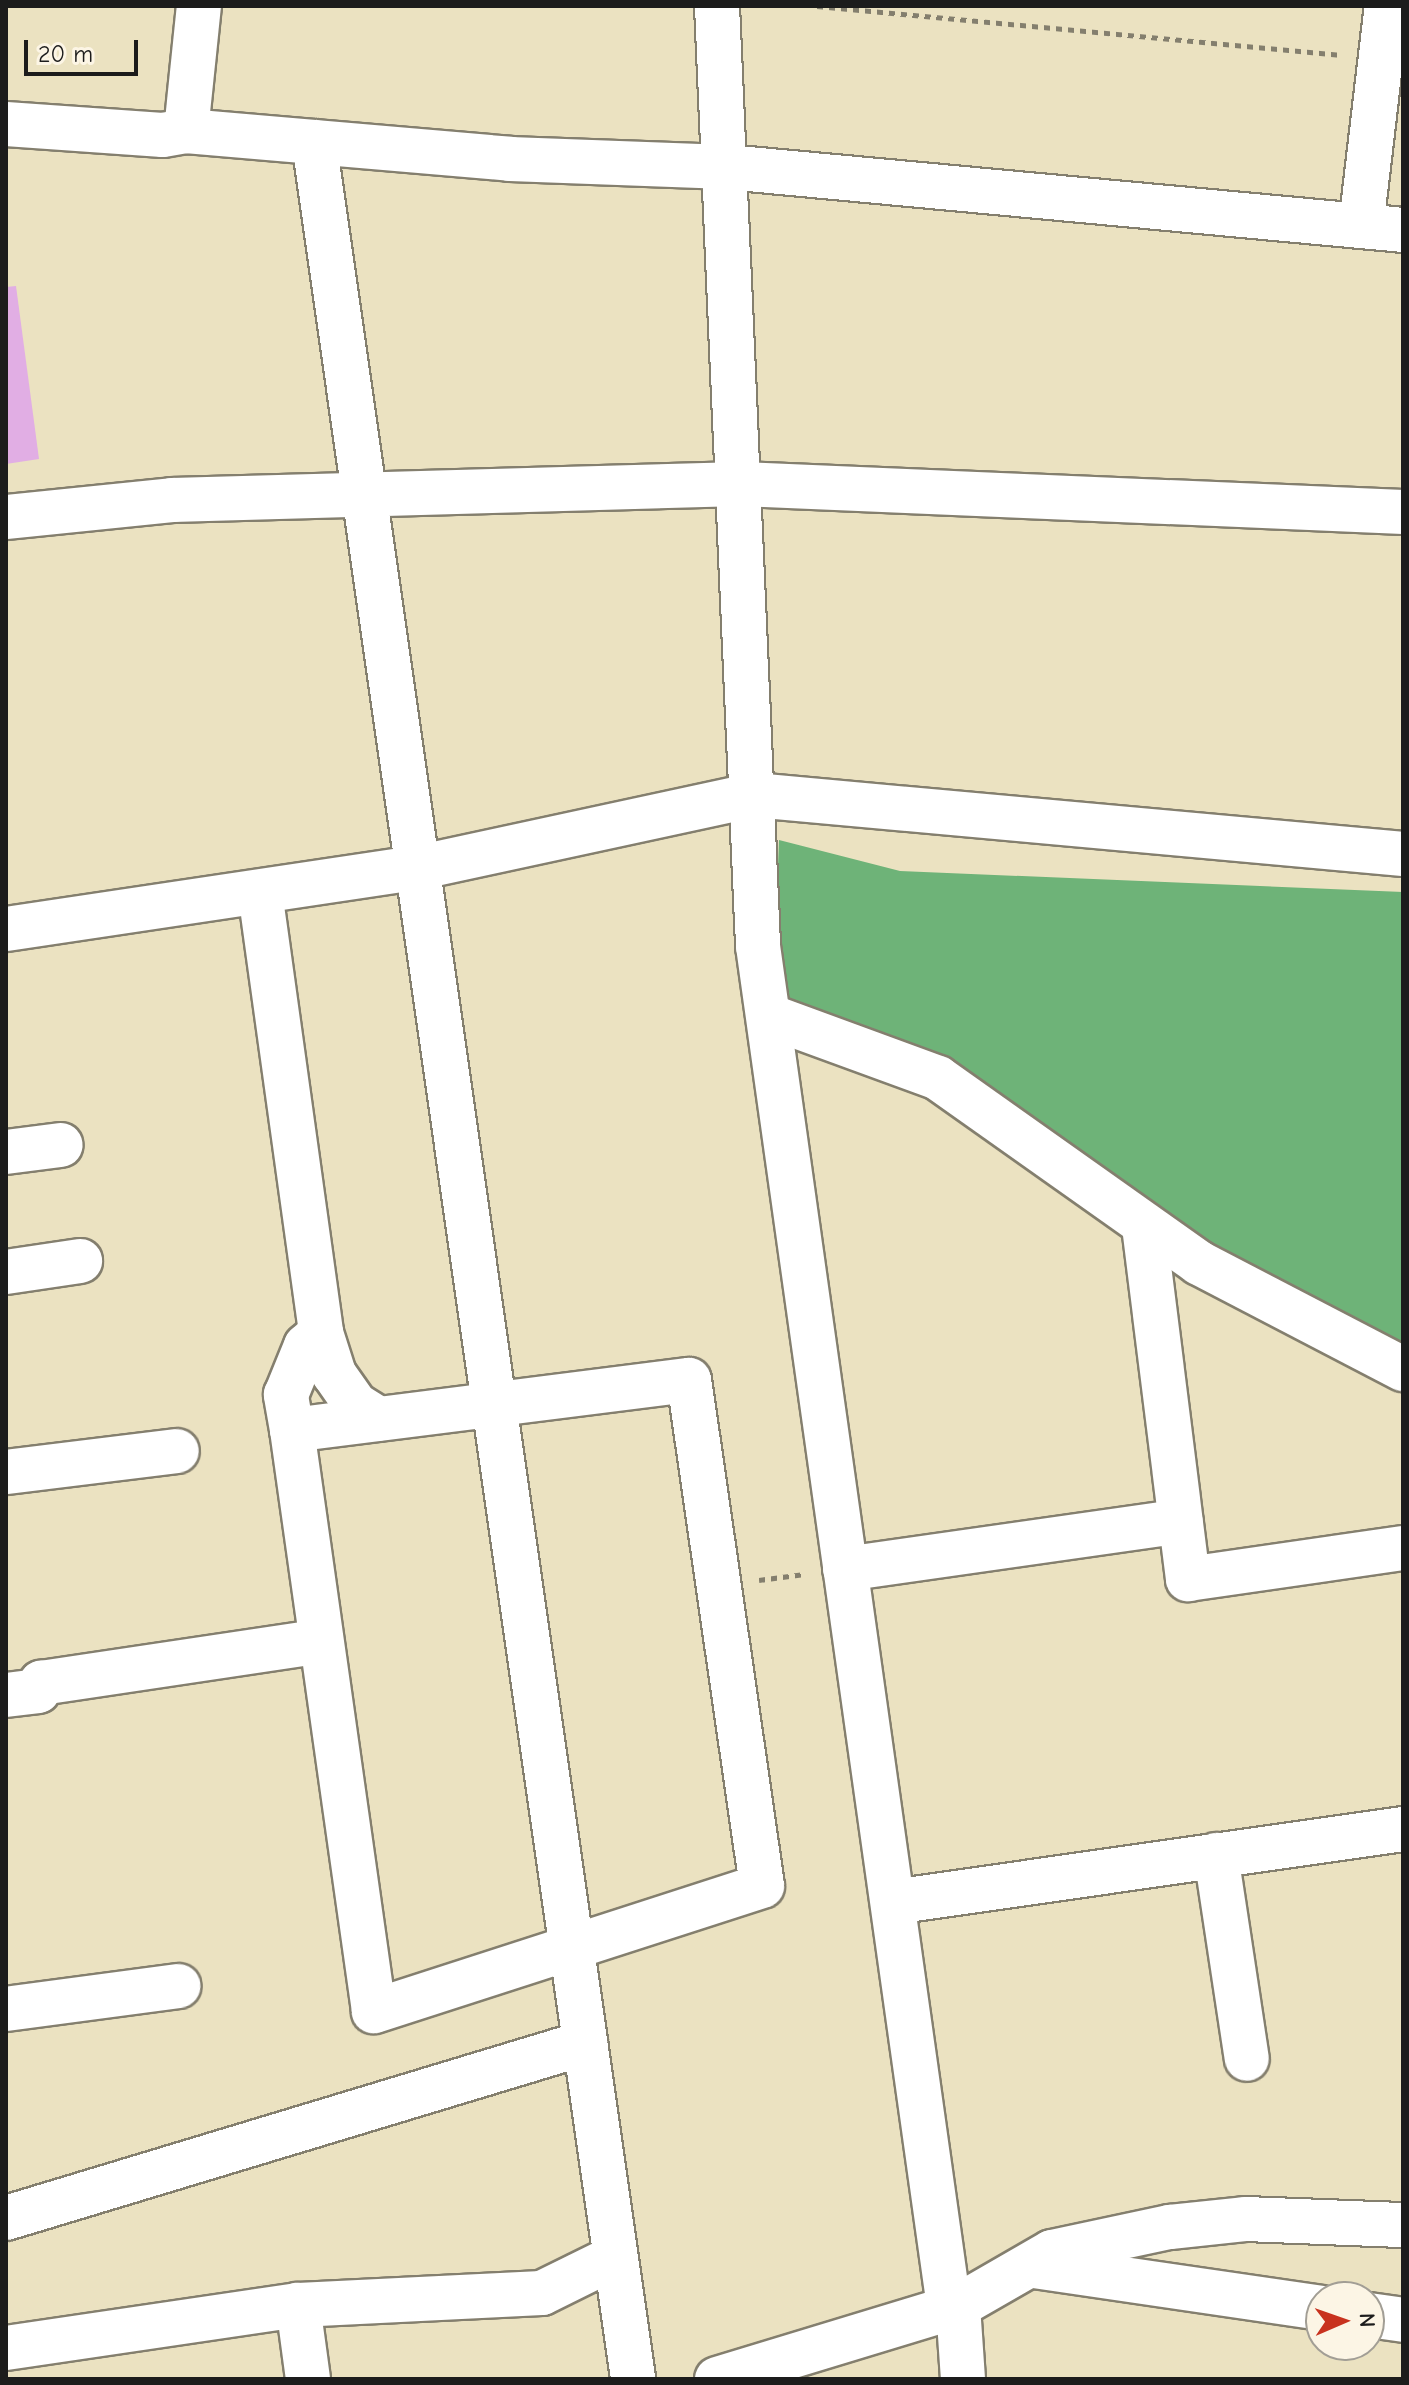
<!DOCTYPE html>
<style>
body{margin:0}
#map{position:relative;width:1409px;height:2385px;overflow:hidden;background:#ebe2c1;font-family:"Comic Neue",sans-serif}
div>[style]{position:absolute}
.forest>*{inset:0;background:#6eb378}
.building>*{inset:0;background:#e1aee4}
.path>*{height:5px;margin-top:-2.5px;transform-origin:0;background:repeating-linear-gradient(90deg,#847f6e 0 6px,transparent 0 12px)}
.roads{filter:drop-shadow(2px 0 #847f6e) drop-shadow(-2px 0 #847f6e) drop-shadow(0 2px #847f6e) drop-shadow(0 -2px #847f6e)}
.minor>*{height:44px;margin:-22px;padding:0 22px;transform-origin:22px;border-radius:22px;background:#fff}
span{translate:-50% -50%;white-space:nowrap;text-align:center;line-height:1.15;-webkit-text-stroke:8px #fcf5e5;paint-order:stroke}
.frame{position:absolute;inset:0;border:8px solid #1c1c1c;pointer-events:none}
.north{position:absolute;left:1305px;top:2281px;width:80px;height:80px;box-sizing:border-box;background:#fcf5e5;border:2px solid #a29e95;border-radius:50%;rotate:88deg;font-size:22px;font-weight:700;line-height:32px;text-align:center;color:#1c1c1c}
.north::after{content:'';display:block;margin:auto;width:28px;height:36px;background:#c8321e;clip-path:polygon(50% 0,100% 100%,50% 72%,0 100%)}
.scale{position:absolute;left:24px;top:40px;width:114px;height:36px;box-sizing:border-box;border:4px solid #1c1c1c;border-top:0;padding-left:10px;font-size:24px;line-height:28px;white-space:nowrap;color:#1c1c1c;-webkit-text-stroke:6px #fcf5e5;paint-order:stroke}
</style>
<div id="map">
<div class="forest">
<div style="clip-path:polygon(779px 840px,900px 871px,1403px 892px,1403px 1350px,1211px 1249px,944px 1061px,783px 997px,775px 944px)"></div>
</div>
<div class="building">
<div style="clip-path:polygon(16px 286px,39px 459px,6px 464px,6px 287px)"></div>
</div>
<div class="path">
<div style="left:817px;top:6px;width:527px;rotate:5.33deg"></div>
<div style="left:759px;top:1580px;width:46px;rotate:-7.4deg"></div>
</div>
<div class="roads">
<div class="minor">
<div style="left:717px;top:6px;width:941px;rotate:87.5deg"></div>
<div style="left:758px;top:946px;width:1374px;rotate:82.01deg"></div>
<div style="left:6px;top:124px;width:157px;rotate:4deg"></div>
<div style="left:163px;top:135px;width:23px;rotate:-10deg"></div>
<div style="left:186px;top:131px;width:325px;rotate:4.9deg"></div>
<div style="left:510px;top:159px;width:217px;rotate:2.1deg"></div>
<div style="left:727px;top:167px;width:679px;rotate:5.32deg"></div>
<div style="left:186px;top:131px;width:126px;rotate:-84.1deg"></div>
<div style="left:314px;top:142px;width:2260px;rotate:81.88deg"></div>
<div style="left:1361px;top:226px;width:222px;rotate:-83.3deg"></div>
<div style="left:6px;top:517px;width:167px;rotate:-5.8deg"></div>
<div style="left:172px;top:500px;width:569px;rotate:-1.61deg"></div>
<div style="left:741px;top:484px;width:663px;rotate:2.42deg"></div>
<div style="left:260px;top:892px;width:445px;rotate:82.1deg"></div>
<div style="left:321px;top:1333px;width:43px;rotate:72.4deg"></div>
<div style="left:334px;top:1374px;width:38px;rotate:55deg"></div>
<div style="left:356px;top:1405px;width:26px;rotate:32deg"></div>
<div style="left:6px;top:929px;width:420px;rotate:-8.5deg"></div>
<div style="left:421px;top:867px;width:341px;rotate:-12.2deg"></div>
<div style="left:754px;top:795px;width:652px;rotate:5.19deg"></div>
<div style="left:769px;top:1016px;width:180px;rotate:20.1deg"></div>
<div style="left:938px;top:1078px;width:320px;rotate:35.3deg"></div>
<div style="left:1199px;top:1263px;width:230px;rotate:27.5deg"></div>
<div style="left:6px;top:1152px;width:55px;rotate:-7.3deg"></div>
<div style="left:1144px;top:1226px;width:356px;rotate:82.9deg"></div>
<div style="left:1188px;top:1579px;width:217px;rotate:-8.2deg"></div>
<div style="left:6px;top:1272px;width:75px;rotate:-8.5deg"></div>
<div style="left:292px;top:1430px;width:400px;rotate:-7.2deg"></div>
<div style="left:689px;top:1380px;width:511px;rotate:81.79deg"></div>
<div style="left:762px;top:1886px;width:408px;rotate:162.1deg"></div>
<div style="left:374px;top:2011px;width:587px;rotate:-98.03deg"></div>
<div style="left:292px;top:1430px;width:36px;rotate:-100deg"></div>
<div style="left:286px;top:1395px;width:53px;rotate:-67.8deg"></div>
<div style="left:306px;top:1346px;width:20px;rotate:-41deg"></div>
<div style="left:6px;top:1472px;width:172px;rotate:-7deg"></div>
<div style="left:845px;top:1569px;width:339px;rotate:-8.1deg"></div>
<div style="left:6px;top:1695px;width:32px;rotate:-7deg"></div>
<div style="left:38px;top:1691px;width:9px;rotate:-69deg"></div>
<div style="left:41px;top:1683px;width:283px;rotate:-8.5deg"></div>
<div style="left:1216px;top:1855px;width:206px;rotate:81.4deg"></div>
<div style="left:893px;top:1902px;width:515px;rotate:-8.15deg"></div>
<div style="left:6px;top:2009px;width:174px;rotate:-7.6deg"></div>
<div style="left:6px;top:2218px;width:605px;rotate:-16.82deg"></div>
<div style="left:1034px;top:2266px;width:290px;rotate:8.3deg"></div>
<div style="left:958px;top:2306px;width:73px;rotate:86.1deg"></div>
<div style="left:1369px;top:2315px;width:34px;rotate:8deg"></div>
<div style="left:6px;top:2348px;width:295px;rotate:-8.4deg"></div>
<div style="left:308px;top:2379px;width:75px;rotate:-97.7deg"></div>
<div style="left:298px;top:2305px;width:244px;rotate:-2.8deg"></div>
<div style="left:542px;top:2293px;width:81px;rotate:-26.3deg"></div>
<div style="left:717px;top:2379px;width:252px;rotate:-16.9deg"></div>
<div style="left:958px;top:2306px;width:108px;rotate:-29.9deg"></div>
<div style="left:1052px;top:2252px;width:121px;rotate:-12deg"></div>
<div style="left:1170px;top:2227px;width:75px;rotate:-6.1deg"></div>
<div style="left:1245px;top:2219px;width:158px;rotate:2.2deg"></div>
</div>
</div>
<div class="frame"></div>
<div class="north">N</div>
<div class="scale">20 m</div>
</div>
